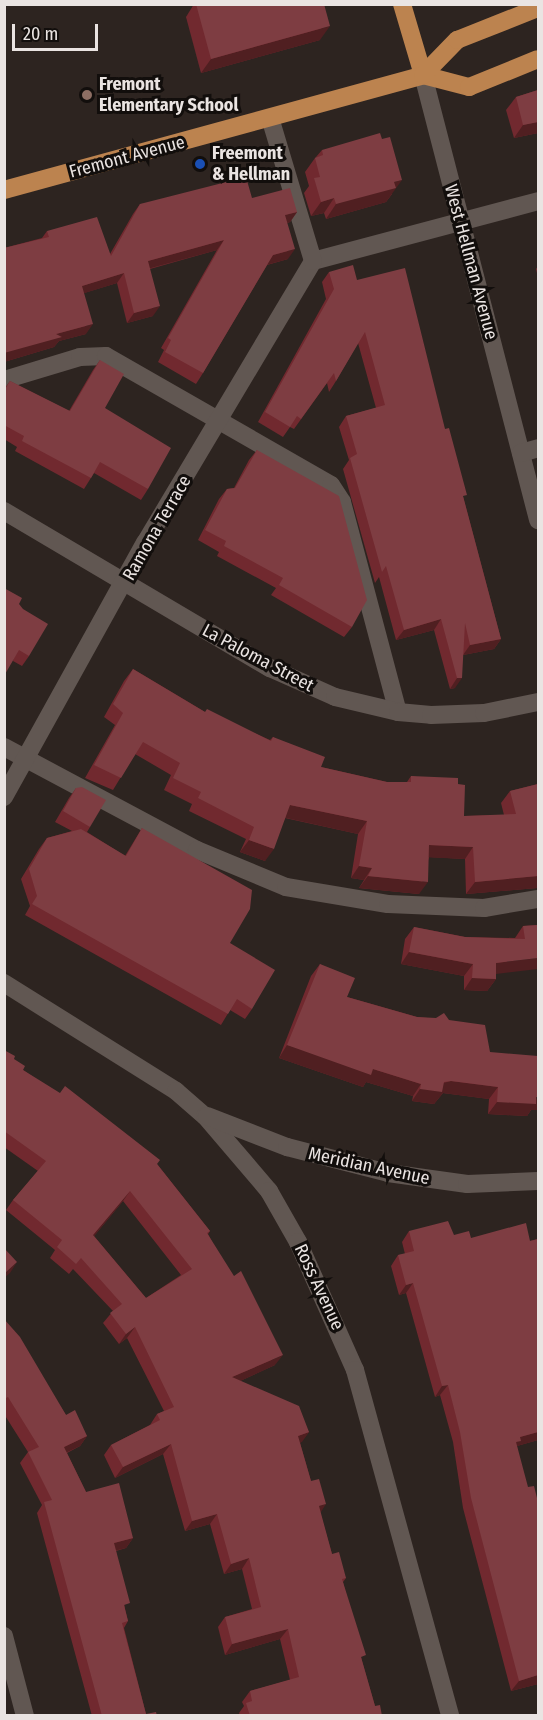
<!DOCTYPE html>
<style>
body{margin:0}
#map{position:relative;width:543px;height:1720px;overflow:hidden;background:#2d2420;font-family:"Fira Sans Condensed",sans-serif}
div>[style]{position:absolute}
.minor>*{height:18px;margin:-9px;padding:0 9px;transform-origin:9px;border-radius:9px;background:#615752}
.major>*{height:18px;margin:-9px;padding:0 9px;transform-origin:9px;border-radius:9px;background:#bc834f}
.wall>*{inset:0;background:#71292f}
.shaded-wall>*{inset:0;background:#501f21}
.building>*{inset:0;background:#7e3d42}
.dots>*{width:16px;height:16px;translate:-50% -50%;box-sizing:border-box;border:3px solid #120e0c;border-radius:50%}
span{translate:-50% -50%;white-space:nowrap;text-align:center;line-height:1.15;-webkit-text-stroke:6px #120e0c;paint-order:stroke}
.poi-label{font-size:18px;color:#eae4e2;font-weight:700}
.left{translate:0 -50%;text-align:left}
.street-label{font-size:18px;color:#eae4e2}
.frame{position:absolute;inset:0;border:6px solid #eae4e2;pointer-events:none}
.scale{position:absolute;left:12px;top:24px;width:86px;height:27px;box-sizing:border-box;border:3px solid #eae4e2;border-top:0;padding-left:8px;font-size:18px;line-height:21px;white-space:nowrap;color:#eae4e2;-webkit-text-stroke:4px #120e0c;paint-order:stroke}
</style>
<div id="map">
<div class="minor">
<div style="left:423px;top:75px;width:460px;rotate:75.5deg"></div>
<div style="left:313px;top:261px;width:233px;rotate:-14.9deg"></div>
<div style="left:4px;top:380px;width:79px;rotate:-16.8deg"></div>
<div style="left:80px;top:357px;width:26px;rotate:-2deg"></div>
<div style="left:106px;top:356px;width:259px;rotate:29.8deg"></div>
<div style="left:331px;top:485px;width:20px;rotate:57deg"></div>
<div style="left:342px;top:502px;width:217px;rotate:75.1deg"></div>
<div style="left:521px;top:453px;width:18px;rotate:-16deg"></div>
<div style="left:4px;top:511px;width:309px;rotate:30.6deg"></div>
<div style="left:270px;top:668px;width:71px;rotate:24deg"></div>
<div style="left:335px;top:697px;width:65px;rotate:13.4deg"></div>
<div style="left:398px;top:712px;width:33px;rotate:5deg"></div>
<div style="left:431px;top:715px;width:53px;rotate:-2.2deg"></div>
<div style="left:484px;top:713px;width:55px;rotate:-11.5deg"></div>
<div style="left:4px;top:747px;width:219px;rotate:28.1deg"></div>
<div style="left:197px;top:850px;width:96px;rotate:22.6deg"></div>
<div style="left:286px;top:887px;width:103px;rotate:9.5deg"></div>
<div style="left:388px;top:904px;width:96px;rotate:2.4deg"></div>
<div style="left:484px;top:908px;width:55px;rotate:-9.5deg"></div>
<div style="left:4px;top:797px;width:291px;rotate:-61deg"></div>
<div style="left:145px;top:543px;width:328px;rotate:-59.2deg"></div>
<div style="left:313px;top:261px;width:149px;rotate:-106.7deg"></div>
<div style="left:4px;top:983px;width:203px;rotate:32.1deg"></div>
<div style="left:176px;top:1091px;width:38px;rotate:41deg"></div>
<div style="left:205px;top:1116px;width:99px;rotate:49.5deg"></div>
<div style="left:269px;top:1191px;width:59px;rotate:60.4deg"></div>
<div style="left:298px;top:1242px;width:140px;rotate:66deg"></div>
<div style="left:355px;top:1370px;width:359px;rotate:74.6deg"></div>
<div style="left:207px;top:1116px;width:86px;rotate:21.2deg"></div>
<div style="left:287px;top:1147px;width:104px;rotate:14.4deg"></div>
<div style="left:388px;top:1173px;width:80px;rotate:7.9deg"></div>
<div style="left:467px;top:1184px;width:71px;rotate:-2.4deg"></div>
<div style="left:4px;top:1636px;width:83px;rotate:75.3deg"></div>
</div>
<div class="major">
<div style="left:402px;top:4px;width:74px;rotate:73.5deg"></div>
<div style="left:423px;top:75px;width:48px;rotate:14.6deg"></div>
<div style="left:469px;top:87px;width:74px;rotate:-22.1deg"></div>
<div style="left:4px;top:190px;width:434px;rotate:-15.3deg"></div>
<div style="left:423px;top:75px;width:49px;rotate:-45.8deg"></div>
<div style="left:457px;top:40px;width:87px;rotate:-21.6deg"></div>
</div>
<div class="wall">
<div style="clip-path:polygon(194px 4px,324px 4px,320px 40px,201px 73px,186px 17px)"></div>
<div style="clip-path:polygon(538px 90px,538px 133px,514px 138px,506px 110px,516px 97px)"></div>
<div style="clip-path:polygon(322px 150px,392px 194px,386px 202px,326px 219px,324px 213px,311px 216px,304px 193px,309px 186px,305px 172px,315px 158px,316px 157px)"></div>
<div style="clip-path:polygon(252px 198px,297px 212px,290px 222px,287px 223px,288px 259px,267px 265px,203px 373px,196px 384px,158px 362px,164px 350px,161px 348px,217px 250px,150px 269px,153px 316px,127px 323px,117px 283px,84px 293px,86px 334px,59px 341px,54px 347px,4px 362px,4px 248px,42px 238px,47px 231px,110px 254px,133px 214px,140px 204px)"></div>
<div style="clip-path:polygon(538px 266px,538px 277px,536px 269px)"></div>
<div style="clip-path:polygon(329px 272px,357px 280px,445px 429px,501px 639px,494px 649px,463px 655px,455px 688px,450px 689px,434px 630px,396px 640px,379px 577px,375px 583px,343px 469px,349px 460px,339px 427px,346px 416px,376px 408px,358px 343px,336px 381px,329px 392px,327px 383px,294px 429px,290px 427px,283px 437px,258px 422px,326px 299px,322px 282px)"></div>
<div style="clip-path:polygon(100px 360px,105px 408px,148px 489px,141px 500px,94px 473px,84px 489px,15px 451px,17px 447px,4px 439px,4px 389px,10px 381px,69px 411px,93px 370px)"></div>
<div style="clip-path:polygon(257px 450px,352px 627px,344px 637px,271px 595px,276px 588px,217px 556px,219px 552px,198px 540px,219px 499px,227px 489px,234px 488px,249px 460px)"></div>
<div style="clip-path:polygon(19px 604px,29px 656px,22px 666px,13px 661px)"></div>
<div style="clip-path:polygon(133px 669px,205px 712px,270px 740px,273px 737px,321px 767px,387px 782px,407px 782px,411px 776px,458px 784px,464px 816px,504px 815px,501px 803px,510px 791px,538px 784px,538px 889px,537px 888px,466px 894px,465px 859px,429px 857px,419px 894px,359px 888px,364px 880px,351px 878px,358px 834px,285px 818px,265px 861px,240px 852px,246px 839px,189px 811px,192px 804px,164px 790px,171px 775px,135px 754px,113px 790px,85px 778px,115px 725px,104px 717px,124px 681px)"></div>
<div style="clip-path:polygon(76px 788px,90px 827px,87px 832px,125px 856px,142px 828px,230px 943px,252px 1009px,245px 1019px,230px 1010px,221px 1025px,25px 915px,30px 906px,21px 879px,39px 849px,47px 838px,72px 831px,55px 822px,69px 798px)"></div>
<div style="clip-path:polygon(538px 925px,496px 974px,496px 979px,487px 991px,464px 990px,464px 976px,401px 964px,405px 939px,414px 927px,465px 937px,515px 938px,523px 926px)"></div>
<div style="clip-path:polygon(320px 964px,347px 997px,417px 1017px,449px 1020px,490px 1052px,531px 1110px,527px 1116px,488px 1114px,489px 1099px,443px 1093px,434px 1104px,412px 1101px,413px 1096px,366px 1082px,363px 1087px,279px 1058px,311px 976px)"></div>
<div style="clip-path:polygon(evenodd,4px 1050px,23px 1070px,157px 1164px,210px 1231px,208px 1234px,275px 1365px,240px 1381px,309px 1432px,300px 1443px,332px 1554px,346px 1578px,343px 1582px,362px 1661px,375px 1706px,382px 1716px,240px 1716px,239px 1713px,244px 1706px,242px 1702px,250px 1691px,290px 1680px,280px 1639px,225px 1655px,218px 1627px,225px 1617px,252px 1609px,242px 1569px,224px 1574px,210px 1524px,185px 1531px,163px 1454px,115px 1478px,104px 1455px,111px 1445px,150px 1425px,157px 1414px,164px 1411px,127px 1338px,119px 1344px,103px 1323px,113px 1311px,73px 1269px,69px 1274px,50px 1258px,55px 1250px,6px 1210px,13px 1200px,38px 1171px,4px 1147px,4px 1050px,123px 1201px,181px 1275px,146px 1298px,94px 1236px,123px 1201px)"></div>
<div style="clip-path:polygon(409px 1231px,454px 1235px,471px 1238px,530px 1241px,538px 1239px,538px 1440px,517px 1446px,538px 1684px,511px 1691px,463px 1508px,453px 1442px,440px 1395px,435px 1397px,406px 1293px,399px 1295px,391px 1266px,398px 1255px,405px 1254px,402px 1242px)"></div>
<div style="clip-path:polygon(4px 1319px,66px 1415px,87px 1436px,80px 1446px,67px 1453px,86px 1492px,133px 1538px,126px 1548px,116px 1551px,125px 1609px,128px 1621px,124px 1628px,146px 1714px,157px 1716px,92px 1716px,37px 1513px,42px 1505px,20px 1463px,28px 1452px,4px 1414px)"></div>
</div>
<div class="shaded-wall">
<div style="clip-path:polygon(330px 26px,320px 40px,201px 73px,211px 59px)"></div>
<div style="clip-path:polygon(538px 122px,538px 133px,514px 138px,523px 125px)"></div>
<div style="clip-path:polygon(402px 180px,386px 202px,326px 219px,336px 204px,394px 182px)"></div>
<div style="clip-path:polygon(334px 198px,324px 213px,311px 216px,321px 202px)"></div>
<div style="clip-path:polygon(297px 212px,290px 222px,278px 226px,285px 215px)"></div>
<div style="clip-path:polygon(224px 240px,217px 250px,140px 271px,148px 261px)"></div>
<div style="clip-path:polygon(295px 249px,288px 259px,266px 265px,273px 255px)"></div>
<div style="clip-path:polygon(124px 273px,117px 283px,75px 296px,82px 286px)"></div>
<div style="clip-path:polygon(160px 306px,153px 316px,127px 323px,134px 313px)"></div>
<div style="clip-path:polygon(93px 324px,86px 334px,59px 341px,54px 347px,4px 362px,4px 353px,56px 334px)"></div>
<div style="clip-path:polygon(441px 619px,434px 630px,396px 640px,404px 630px)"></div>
<div style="clip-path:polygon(501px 639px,494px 649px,463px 655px,470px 645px)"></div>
<div style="clip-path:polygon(457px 678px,462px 678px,455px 688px,450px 689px)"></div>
<div style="clip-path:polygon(290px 805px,367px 821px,358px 834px,282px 817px)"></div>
<div style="clip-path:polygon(249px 840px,274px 849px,265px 861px,240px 852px)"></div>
<div style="clip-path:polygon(429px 845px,473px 847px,465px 859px,421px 857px)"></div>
<div style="clip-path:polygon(359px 866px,372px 868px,364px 880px,351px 878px)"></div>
<div style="clip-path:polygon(368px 876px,428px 882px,419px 894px,359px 888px)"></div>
<div style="clip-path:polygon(538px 876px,538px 885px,537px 888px,466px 894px,475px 882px)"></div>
<div style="clip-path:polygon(409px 952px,473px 964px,464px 976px,401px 964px)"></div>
<div style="clip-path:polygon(538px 958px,538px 969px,488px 975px,496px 963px)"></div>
<div style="clip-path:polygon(472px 978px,496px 979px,487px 991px,464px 990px)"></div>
<div style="clip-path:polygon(287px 1045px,373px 1069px,421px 1084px,413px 1096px,366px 1082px,363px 1087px,279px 1058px)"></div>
<div style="clip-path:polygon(451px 1081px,498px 1087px,489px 1099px,443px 1093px,434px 1104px,412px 1101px,420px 1089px)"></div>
<div style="clip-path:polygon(538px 1098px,538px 1110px,531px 1110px,527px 1116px,488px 1114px,497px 1102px)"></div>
<div style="clip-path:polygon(130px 1191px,123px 1201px,86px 1246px,93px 1235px)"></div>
<div style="clip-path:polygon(17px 1262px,10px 1273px,4px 1278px,4px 1274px)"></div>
<div style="clip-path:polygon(413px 1283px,406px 1293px,399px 1295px,406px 1285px)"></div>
<div style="clip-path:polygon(135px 1327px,127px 1338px,119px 1344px,126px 1334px)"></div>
<div style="clip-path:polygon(283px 1355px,275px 1365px,225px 1388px,232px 1377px)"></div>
<div style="clip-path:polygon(448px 1385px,440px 1395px,435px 1397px,442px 1386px)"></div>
<div style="clip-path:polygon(309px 1432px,302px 1442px,291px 1446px,298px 1436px)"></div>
<div style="clip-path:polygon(538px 1432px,538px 1440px,517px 1446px,509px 1453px,520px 1437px)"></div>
<div style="clip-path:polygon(87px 1436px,80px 1446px,57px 1457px,64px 1447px)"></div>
<div style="clip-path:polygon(171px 1444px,163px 1454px,115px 1478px,123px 1467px)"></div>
<div style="clip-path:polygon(326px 1504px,319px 1515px,319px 1506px)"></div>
<div style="clip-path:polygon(217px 1514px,210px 1524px,185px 1531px,192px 1521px)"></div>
<div style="clip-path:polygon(133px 1538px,126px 1548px,106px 1553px,114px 1543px)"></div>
<div style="clip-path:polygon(249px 1558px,242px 1569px,224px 1574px,231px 1564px)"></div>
<div style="clip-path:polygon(288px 1629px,280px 1639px,225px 1655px,232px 1644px)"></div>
<div style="clip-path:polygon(538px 1675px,538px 1684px,511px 1691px,519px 1681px)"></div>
</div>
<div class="building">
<div style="clip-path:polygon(196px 4px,324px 4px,330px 26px,211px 59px)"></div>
<div style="clip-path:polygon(538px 90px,538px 122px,523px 125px,516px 97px)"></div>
<div style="clip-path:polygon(380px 133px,382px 139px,390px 137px,402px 180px,394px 182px,396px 188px,336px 204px,334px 198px,321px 202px,314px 178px,320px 177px,315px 158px,323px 155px,322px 150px)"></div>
<div style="clip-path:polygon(246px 177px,252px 198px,290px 188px,297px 212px,285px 215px,295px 249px,273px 255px,203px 373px,165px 352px,171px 340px,168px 338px,224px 240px,148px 261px,160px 306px,134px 313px,124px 273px,82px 286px,93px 324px,56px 334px,62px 337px,4px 353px,4px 248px,49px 237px,47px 231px,97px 217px,111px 256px,140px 204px)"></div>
<div style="clip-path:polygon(353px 265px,357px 280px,405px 268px,445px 429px,449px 428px,467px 495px,463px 496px,501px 639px,470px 645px,465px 623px,462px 678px,457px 678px,441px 619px,404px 630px,386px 566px,382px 572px,350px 458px,357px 454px,346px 416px,385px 405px,365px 332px,336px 381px,334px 373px,301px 419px,297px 416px,290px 427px,265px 412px,334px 289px,329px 272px)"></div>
<div style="clip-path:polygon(100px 360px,124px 374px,105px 408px,171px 448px,148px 489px,100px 462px,91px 478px,22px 441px,24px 436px,4px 425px,4px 391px,10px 381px,70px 411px)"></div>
<div style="clip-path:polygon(257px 450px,339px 496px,367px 600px,352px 627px,279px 585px,283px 578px,224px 546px,226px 541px,205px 530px,227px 489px,235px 488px)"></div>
<div style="clip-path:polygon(4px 588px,22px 598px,19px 604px,23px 609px,48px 624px,29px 656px,19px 650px,4px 676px)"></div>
<div style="clip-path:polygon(133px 669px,205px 712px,207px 709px,271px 741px,273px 737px,325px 757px,321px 767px,387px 782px,411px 782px,411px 776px,458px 778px,458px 784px,465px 785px,464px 816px,516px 814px,510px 791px,538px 784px,538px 876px,475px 882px,473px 847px,429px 845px,428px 882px,368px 876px,372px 868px,359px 866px,367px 821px,290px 805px,274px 849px,249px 840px,254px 827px,198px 798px,201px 792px,173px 778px,180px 763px,143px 742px,121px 778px,94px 765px,123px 713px,113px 704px)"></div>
<div style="clip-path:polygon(82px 787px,106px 800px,90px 827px,63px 811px,76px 788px)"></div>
<div style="clip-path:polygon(142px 828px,252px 890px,250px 909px,230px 943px,275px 970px,252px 1009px,237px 999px,228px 1014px,32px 904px,37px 896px,29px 869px,47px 838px,81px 829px,126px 856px)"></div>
<div style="clip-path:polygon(538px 925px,538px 958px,496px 963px,496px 979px,472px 978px,473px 964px,409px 952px,414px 927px,465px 937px,525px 939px,523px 926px)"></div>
<div style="clip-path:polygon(320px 964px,355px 978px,347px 997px,417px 1017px,436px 1018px,444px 1013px,449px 1020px,485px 1025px,490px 1052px,538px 1056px,538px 1098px,536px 1097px,536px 1104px,497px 1102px,498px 1087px,451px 1081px,444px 1082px,442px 1092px,420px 1089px,421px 1084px,373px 1069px,371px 1075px,287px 1045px)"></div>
<div style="clip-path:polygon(evenodd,4px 1050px,15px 1056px,14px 1059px,25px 1066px,23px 1070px,60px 1093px,65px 1086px,160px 1160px,157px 1164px,210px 1231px,207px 1233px,234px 1276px,241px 1271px,283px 1355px,232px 1377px,299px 1406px,309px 1432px,298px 1436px,311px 1481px,319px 1479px,326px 1504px,319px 1506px,332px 1554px,339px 1552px,346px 1578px,342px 1579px,366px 1655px,361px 1657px,375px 1706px,380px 1705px,382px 1716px,250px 1716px,246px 1703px,252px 1701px,250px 1691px,299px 1677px,288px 1629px,232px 1644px,225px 1617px,261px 1607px,249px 1558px,231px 1564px,217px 1514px,192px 1521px,171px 1444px,123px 1467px,111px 1445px,160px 1420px,157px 1414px,174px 1407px,135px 1327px,126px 1334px,110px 1313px,122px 1304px,81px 1258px,76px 1264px,57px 1247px,62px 1240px,13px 1200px,46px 1161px,4px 1131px,4px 1050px,130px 1191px,192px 1269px,146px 1298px,93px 1235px,130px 1191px)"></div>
<div style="clip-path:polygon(448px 1221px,454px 1235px,469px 1231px,471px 1238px,526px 1223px,530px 1241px,538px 1239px,538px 1432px,520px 1437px,521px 1441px,516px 1442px,528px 1487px,534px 1486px,538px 1502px,538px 1675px,519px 1681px,471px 1498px,460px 1432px,448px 1385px,442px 1386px,413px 1283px,406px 1285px,398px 1255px,414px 1251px,409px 1231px)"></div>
<div style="clip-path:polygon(4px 1248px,17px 1262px,4px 1274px)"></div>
<div style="clip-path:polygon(4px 1319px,20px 1337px,66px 1415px,75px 1410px,87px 1436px,64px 1447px,86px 1492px,119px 1483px,133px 1538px,114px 1543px,130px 1603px,124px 1605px,128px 1621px,122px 1623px,146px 1714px,156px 1712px,157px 1716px,102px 1716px,44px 1502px,52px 1500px,28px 1452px,39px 1447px,8px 1397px,4px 1399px)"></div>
</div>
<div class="dots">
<div style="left:87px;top:95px;background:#8d6e63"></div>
<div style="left:200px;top:164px;background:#1a4fb4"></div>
</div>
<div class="poi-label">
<span class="left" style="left:99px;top:95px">Fremont<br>Elementary School</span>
<span class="left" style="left:212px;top:164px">Freemont<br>&amp; Hellman</span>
</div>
<div class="street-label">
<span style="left:127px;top:157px;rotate:-15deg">Fremont Avenue</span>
<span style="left:471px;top:262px;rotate:75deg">West Hellman Avenue</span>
<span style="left:157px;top:528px;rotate:-60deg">Ramona Terrace</span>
<span style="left:258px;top:658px;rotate:28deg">La Paloma Street</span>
<span style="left:369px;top:1166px;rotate:12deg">Meridian Avenue</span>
<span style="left:319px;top:1287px;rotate:65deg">Ross Avenue</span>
</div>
<div class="frame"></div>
<div class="scale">20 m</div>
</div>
